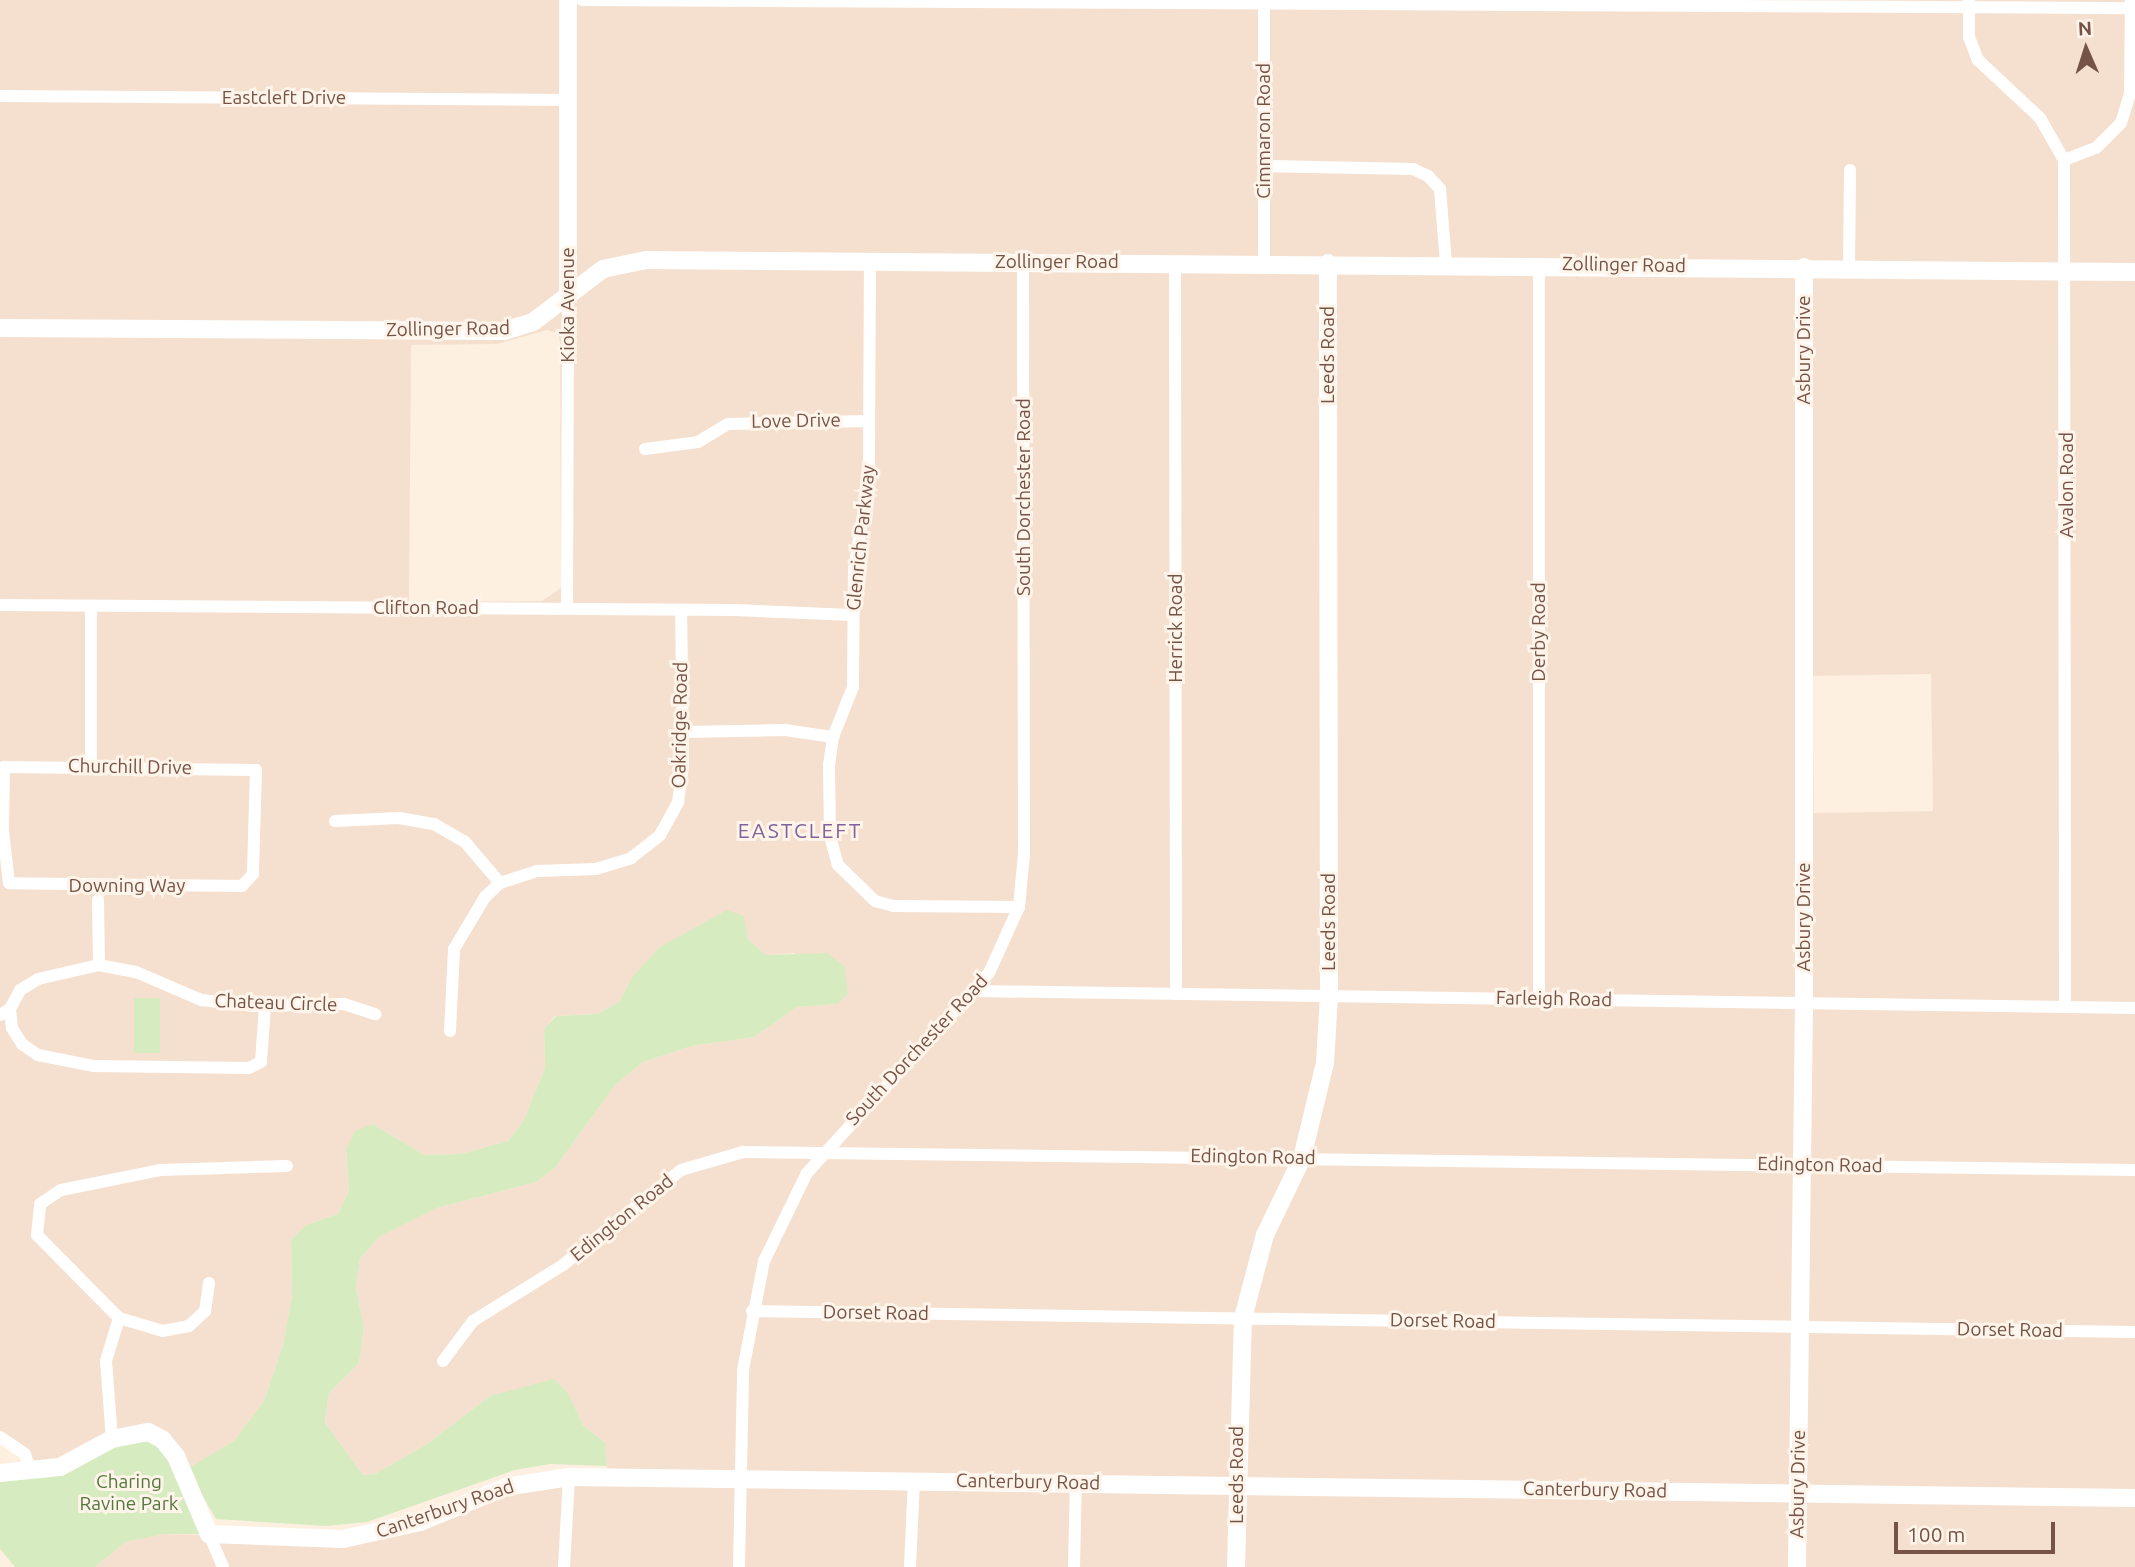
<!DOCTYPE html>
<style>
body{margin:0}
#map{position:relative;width:2135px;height:1567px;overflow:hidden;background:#fdf0e1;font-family:Ubuntu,sans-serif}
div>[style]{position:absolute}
.residential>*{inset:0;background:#f5e0cf}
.green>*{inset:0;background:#d6ebbf;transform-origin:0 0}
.street>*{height:12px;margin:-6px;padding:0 6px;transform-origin:6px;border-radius:6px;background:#fff}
.secondary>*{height:18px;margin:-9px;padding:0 9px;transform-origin:9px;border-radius:9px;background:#fff}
span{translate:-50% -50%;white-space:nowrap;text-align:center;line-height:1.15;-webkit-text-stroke:6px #fff4e9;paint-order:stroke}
.street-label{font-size:19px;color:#765347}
.park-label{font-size:19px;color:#52773c}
.neighbourhood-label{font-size:21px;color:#81629a;letter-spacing:2px}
.north{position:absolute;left:2051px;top:14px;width:70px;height:70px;-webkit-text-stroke:5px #fff4e9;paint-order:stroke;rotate:357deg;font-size:19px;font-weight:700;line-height:28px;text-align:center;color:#765347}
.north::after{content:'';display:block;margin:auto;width:24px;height:32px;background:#765347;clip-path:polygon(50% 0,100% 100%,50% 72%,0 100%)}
.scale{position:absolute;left:1894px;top:1522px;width:161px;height:32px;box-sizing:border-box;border:4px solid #765347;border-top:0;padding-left:9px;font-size:21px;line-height:24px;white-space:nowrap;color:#765347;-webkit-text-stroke:5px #fff4e9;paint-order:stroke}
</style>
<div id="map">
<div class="residential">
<div style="clip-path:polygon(evenodd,0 0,2135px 0,2135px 1567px,95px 1567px,126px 1542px,163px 1534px,343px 1539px,490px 1493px,608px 1476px,605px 1443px,583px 1425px,568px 1393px,490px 1396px,427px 1444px,375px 1474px,363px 1475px,325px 1423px,329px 1393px,359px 1363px,364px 1328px,356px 1288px,360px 1259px,379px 1237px,437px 1208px,536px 1182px,555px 1168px,615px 1085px,643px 1062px,692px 1046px,754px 1037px,797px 1007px,837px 1004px,794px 953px,766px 955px,748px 939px,744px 916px,633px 976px,619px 1002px,597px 1014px,555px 1016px,544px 1029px,545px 1068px,523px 1122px,508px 1141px,461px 1154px,424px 1155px,373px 1124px,346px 1150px,349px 1191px,338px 1214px,306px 1225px,291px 1240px,292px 1296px,283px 1345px,264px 1401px,235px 1440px,182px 1472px,155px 1435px,31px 1472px,25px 1454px,0 1437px,0 0,547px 330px,558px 333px,560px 342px,561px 588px,542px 601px,409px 602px,411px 345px,497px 344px,547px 330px,0 0,1931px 674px,1933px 811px,1814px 813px,1812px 676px,1931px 674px)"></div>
</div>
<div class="green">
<div style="clip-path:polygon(727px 910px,744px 916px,748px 939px,766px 955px,827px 953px,845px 967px,848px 994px,837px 1004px,797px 1007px,754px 1037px,692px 1046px,643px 1062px,615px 1085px,555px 1168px,536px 1182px,437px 1208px,379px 1237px,360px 1259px,356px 1288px,364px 1328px,359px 1363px,329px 1393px,325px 1423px,363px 1475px,375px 1474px,427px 1444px,490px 1396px,554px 1379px,568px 1393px,583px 1425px,605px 1443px,607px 1466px,550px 1464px,515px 1470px,367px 1522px,326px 1526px,216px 1519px,187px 1469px,235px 1440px,264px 1401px,283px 1345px,292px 1296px,291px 1240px,306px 1225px,338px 1214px,349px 1191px,346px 1150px,355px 1131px,373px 1124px,424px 1155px,461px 1154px,508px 1141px,523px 1122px,545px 1068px,544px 1029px,556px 1016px,597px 1014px,619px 1002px,633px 976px,660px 947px)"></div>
<div style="left:134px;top:998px;width:26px;height:55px"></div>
<div style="clip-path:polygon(135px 1440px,151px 1441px,164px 1452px,200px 1534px,163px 1534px,126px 1542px,95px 1567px,15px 1567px,0 1549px,0 1480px,66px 1474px,120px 1443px)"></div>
</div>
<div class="street">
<div style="left:582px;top:0;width:1553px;rotate:0.3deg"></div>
<div style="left:1264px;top:0;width:263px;rotate:90deg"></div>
<div style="left:1969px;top:0;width:37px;rotate:90deg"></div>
<div style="left:1969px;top:37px;width:25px;rotate:69deg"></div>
<div style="left:1978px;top:60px;width:85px;rotate:43.1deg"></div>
<div style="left:2040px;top:118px;width:48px;rotate:60.3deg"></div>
<div style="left:2064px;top:160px;width:847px;rotate:89.93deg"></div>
<div style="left:0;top:96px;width:568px;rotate:0.4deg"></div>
<div style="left:2064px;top:160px;width:34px;rotate:-21deg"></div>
<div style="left:2096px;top:148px;width:35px;rotate:-45deg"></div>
<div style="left:2121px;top:123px;width:30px;rotate:-73deg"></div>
<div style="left:2130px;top:94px;width:92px;rotate:-89.4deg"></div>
<div style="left:1264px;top:166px;width:149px;rotate:1.2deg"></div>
<div style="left:1413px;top:169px;width:17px;rotate:25deg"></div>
<div style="left:1428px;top:176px;width:18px;rotate:47deg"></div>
<div style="left:1440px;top:189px;width:74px;rotate:85.4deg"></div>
<div style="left:870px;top:261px;width:217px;rotate:90.3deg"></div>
<div style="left:869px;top:478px;width:93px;rotate:99.3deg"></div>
<div style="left:854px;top:570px;width:117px;rotate:90.5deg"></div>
<div style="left:853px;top:687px;width:54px;rotate:111.8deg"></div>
<div style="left:833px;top:737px;width:28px;rotate:98deg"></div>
<div style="left:829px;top:765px;width:71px;rotate:89.2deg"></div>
<div style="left:830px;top:836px;width:30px;rotate:75deg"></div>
<div style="left:838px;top:865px;width:52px;rotate:44.2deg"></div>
<div style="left:875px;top:901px;width:20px;rotate:15deg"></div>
<div style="left:894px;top:906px;width:125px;rotate:0.5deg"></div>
<div style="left:1175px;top:263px;width:731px;rotate:89.92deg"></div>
<div style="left:1849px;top:268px;width:98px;rotate:-89.4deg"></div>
<div style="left:645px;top:449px;width:53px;rotate:-7.5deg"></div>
<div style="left:698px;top:442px;width:35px;rotate:-31deg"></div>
<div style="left:728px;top:424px;width:141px;rotate:-1.2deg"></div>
<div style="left:0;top:605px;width:735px;rotate:0.39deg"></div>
<div style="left:735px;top:610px;width:117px;rotate:2.4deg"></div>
<div style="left:91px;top:606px;width:160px;rotate:90deg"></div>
<div style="left:567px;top:609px;width:314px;rotate:-89.8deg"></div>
<div style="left:682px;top:732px;width:103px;rotate:-1.1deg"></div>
<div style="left:785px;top:730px;width:49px;rotate:8.3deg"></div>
<div style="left:4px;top:767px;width:252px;rotate:0.7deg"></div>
<div style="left:256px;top:770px;width:104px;rotate:91.7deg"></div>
<div style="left:253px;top:874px;width:16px;rotate:133deg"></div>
<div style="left:242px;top:886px;width:233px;rotate:-179.3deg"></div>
<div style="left:9px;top:883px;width:52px;rotate:-96.6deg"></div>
<div style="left:3px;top:831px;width:64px;rotate:-89.1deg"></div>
<div style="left:335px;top:821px;width:64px;rotate:-2.7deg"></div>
<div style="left:399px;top:818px;width:36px;rotate:10deg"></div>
<div style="left:434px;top:824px;width:36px;rotate:30deg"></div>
<div style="left:465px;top:842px;width:54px;rotate:49.5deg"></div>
<div style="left:98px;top:900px;width:65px;rotate:89.1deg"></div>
<div style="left:974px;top:991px;width:1161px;rotate:0.84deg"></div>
<div style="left:1539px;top:999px;width:735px;rotate:-90deg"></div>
<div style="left:10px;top:1009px;width:19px;rotate:84deg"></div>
<div style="left:12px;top:1028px;width:19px;rotate:58deg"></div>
<div style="left:22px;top:1044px;width:19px;rotate:35deg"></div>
<div style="left:38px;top:1055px;width:56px;rotate:11.3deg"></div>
<div style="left:93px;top:1066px;width:156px;rotate:0.7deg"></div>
<div style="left:249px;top:1068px;width:13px;rotate:-27deg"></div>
<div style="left:261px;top:1062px;width:56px;rotate:-85.9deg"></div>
<div style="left:0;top:1015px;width:12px;rotate:-31deg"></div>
<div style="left:10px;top:1009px;width:21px;rotate:-62deg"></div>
<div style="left:20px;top:990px;width:21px;rotate:-31deg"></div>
<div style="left:38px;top:979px;width:63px;rotate:-12.9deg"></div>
<div style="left:99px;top:965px;width:38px;rotate:11deg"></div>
<div style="left:136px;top:972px;width:71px;rotate:23.3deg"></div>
<div style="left:201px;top:1000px;width:53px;rotate:6.5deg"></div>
<div style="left:254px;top:1006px;width:90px;rotate:-1.3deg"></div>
<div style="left:344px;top:1004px;width:33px;rotate:18deg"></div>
<div style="left:450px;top:1031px;width:82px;rotate:-87.2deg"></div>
<div style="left:454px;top:949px;width:61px;rotate:-59.2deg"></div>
<div style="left:485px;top:897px;width:21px;rotate:-43deg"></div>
<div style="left:500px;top:883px;width:39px;rotate:-18deg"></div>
<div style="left:537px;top:871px;width:59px;rotate:-1.9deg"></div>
<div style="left:596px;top:869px;width:37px;rotate:-17deg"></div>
<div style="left:631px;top:858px;width:37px;rotate:-38deg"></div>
<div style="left:660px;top:835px;width:38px;rotate:-61deg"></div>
<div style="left:678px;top:802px;width:37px;rotate:-82deg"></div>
<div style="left:683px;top:765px;width:155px;rotate:-90.7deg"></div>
<div style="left:209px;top:1283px;width:28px;rotate:98deg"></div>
<div style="left:205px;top:1311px;width:22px;rotate:137deg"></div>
<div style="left:189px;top:1326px;width:26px;rotate:169deg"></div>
<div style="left:163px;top:1331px;width:46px;rotate:-163.5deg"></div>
<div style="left:119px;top:1318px;width:117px;rotate:-134.7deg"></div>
<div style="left:37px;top:1235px;width:31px;rotate:-84deg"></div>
<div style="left:40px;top:1204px;width:25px;rotate:-34deg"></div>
<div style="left:61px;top:1190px;width:101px;rotate:-11.4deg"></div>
<div style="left:160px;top:1170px;width:127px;rotate:-1.8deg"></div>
<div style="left:752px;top:1311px;width:1383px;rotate:0.87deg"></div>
<div style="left:443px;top:1361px;width:50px;rotate:-53.1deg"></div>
<div style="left:473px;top:1321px;width:106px;rotate:-31.9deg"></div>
<div style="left:563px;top:1265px;width:151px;rotate:-38.8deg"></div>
<div style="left:681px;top:1170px;width:65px;rotate:-16.2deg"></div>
<div style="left:743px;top:1152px;width:1392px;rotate:0.74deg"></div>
<div style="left:0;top:1437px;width:30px;rotate:34deg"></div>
<div style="left:25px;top:1454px;width:19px;rotate:72deg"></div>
<div style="left:112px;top:1439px;width:78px;rotate:-94.4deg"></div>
<div style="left:106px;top:1361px;width:45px;rotate:-73.2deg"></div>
<div style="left:209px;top:1534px;width:36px;rotate:67deg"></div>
<div style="left:564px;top:1567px;width:90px;rotate:-86.8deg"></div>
<div style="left:739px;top:1567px;width:197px;rotate:-88.8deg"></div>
<div style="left:743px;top:1370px;width:111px;rotate:-79.1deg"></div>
<div style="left:764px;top:1261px;width:98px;rotate:-64deg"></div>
<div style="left:807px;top:1173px;width:270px;rotate:-47.7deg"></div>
<div style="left:989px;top:973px;width:72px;rotate:-65.6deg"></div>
<div style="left:1019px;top:907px;width:53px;rotate:-84.6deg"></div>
<div style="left:1024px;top:854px;width:592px;rotate:-90.1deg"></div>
<div style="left:910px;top:1567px;width:87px;rotate:-87.4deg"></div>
<div style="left:1074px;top:1567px;width:85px;rotate:-88.7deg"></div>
</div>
<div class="secondary">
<div style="left:568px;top:295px;width:295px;rotate:-90deg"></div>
<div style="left:0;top:328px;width:504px;rotate:0.34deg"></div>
<div style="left:504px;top:331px;width:30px;rotate:-17deg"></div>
<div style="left:533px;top:322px;width:88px;rotate:-37.1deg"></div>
<div style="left:603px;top:269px;width:44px;rotate:-11.8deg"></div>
<div style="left:646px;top:260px;width:1489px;rotate:0.46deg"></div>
<div style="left:0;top:1473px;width:60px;rotate:-5.7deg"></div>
<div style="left:60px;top:1467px;width:59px;rotate:-28.3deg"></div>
<div style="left:112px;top:1439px;width:37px;rotate:-11deg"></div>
<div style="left:148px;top:1432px;width:16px;rotate:27deg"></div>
<div style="left:162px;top:1439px;width:22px;rotate:51deg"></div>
<div style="left:176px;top:1456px;width:85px;rotate:67.1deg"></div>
<div style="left:209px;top:1534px;width:134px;rotate:2.1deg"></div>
<div style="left:343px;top:1539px;width:79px;rotate:-12.4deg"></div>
<div style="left:420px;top:1522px;width:93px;rotate:-22.1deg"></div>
<div style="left:506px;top:1487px;width:64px;rotate:-9deg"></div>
<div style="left:569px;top:1477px;width:1566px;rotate:0.77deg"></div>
<div style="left:1236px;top:1567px;width:249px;rotate:-88.4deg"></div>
<div style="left:1243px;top:1318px;width:86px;rotate:-75.2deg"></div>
<div style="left:1265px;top:1235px;width:85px;rotate:-64.3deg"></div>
<div style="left:1302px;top:1158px;width:98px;rotate:-76.4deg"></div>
<div style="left:1325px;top:1063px;width:67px;rotate:-86.6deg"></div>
<div style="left:1329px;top:996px;width:733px;rotate:-90.08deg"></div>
<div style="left:1797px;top:1567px;width:564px;rotate:-89.29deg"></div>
<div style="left:1804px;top:1003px;width:736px;rotate:-90deg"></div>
</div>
<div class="street-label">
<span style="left:284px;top:98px">Eastcleft Drive</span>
<span style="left:1264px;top:131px;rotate:-90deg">Cimmaron Road</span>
<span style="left:1057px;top:262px">Zollinger Road</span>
<span style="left:1624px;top:265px;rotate:1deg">Zollinger Road</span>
<span style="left:568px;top:305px;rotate:-90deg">Kioka Avenue</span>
<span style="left:448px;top:329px;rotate:-1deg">Zollinger Road</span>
<span style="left:1804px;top:350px;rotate:-90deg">Asbury Drive</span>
<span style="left:1328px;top:355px;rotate:-90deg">Leeds Road</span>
<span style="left:796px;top:421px;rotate:-1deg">Love Drive</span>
<span style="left:2067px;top:485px;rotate:-90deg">Avalon Road</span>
<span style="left:1024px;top:497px;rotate:-90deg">South Dorchester Road</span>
<span style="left:861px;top:538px;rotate:-84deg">Glenrich Parkway</span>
<span style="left:426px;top:608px">Clifton Road</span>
<span style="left:1176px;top:628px;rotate:-90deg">Herrick Road</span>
<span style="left:1539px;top:632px;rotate:-90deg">Derby Road</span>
<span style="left:680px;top:725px;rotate:-89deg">Oakridge Road</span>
<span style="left:130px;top:767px;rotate:1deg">Churchill Drive</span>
<span style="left:127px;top:886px">Downing Way</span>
<span style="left:1804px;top:917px;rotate:-90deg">Asbury Drive</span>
<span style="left:1329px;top:922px;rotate:-90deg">Leeds Road</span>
<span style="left:1554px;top:999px;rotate:1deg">Farleigh Road</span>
<span style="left:276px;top:1003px;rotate:2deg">Chateau Circle</span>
<span style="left:917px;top:1050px;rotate:-47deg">South Dorchester Road</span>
<span style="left:1253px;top:1157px;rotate:1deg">Edington Road</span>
<span style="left:1820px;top:1165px;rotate:1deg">Edington Road</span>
<span style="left:622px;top:1218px;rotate:-39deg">Edington Road</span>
<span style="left:876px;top:1313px;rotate:1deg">Dorset Road</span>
<span style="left:1443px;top:1321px;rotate:1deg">Dorset Road</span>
<span style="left:2010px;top:1330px;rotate:1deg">Dorset Road</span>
<span style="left:1237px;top:1475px;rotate:-90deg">Leeds Road</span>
<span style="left:1028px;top:1482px;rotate:1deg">Canterbury Road</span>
<span style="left:1798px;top:1484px;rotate:-89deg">Asbury Drive</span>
<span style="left:1595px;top:1490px;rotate:1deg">Canterbury Road</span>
<span style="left:445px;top:1509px;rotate:-19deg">Canterbury Road</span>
</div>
<div class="park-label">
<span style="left:129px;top:1493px">Charing<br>Ravine Park</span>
</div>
<div class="neighbourhood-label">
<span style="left:800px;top:830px">EASTCLEFT</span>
</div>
<div class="north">N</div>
<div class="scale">100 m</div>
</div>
